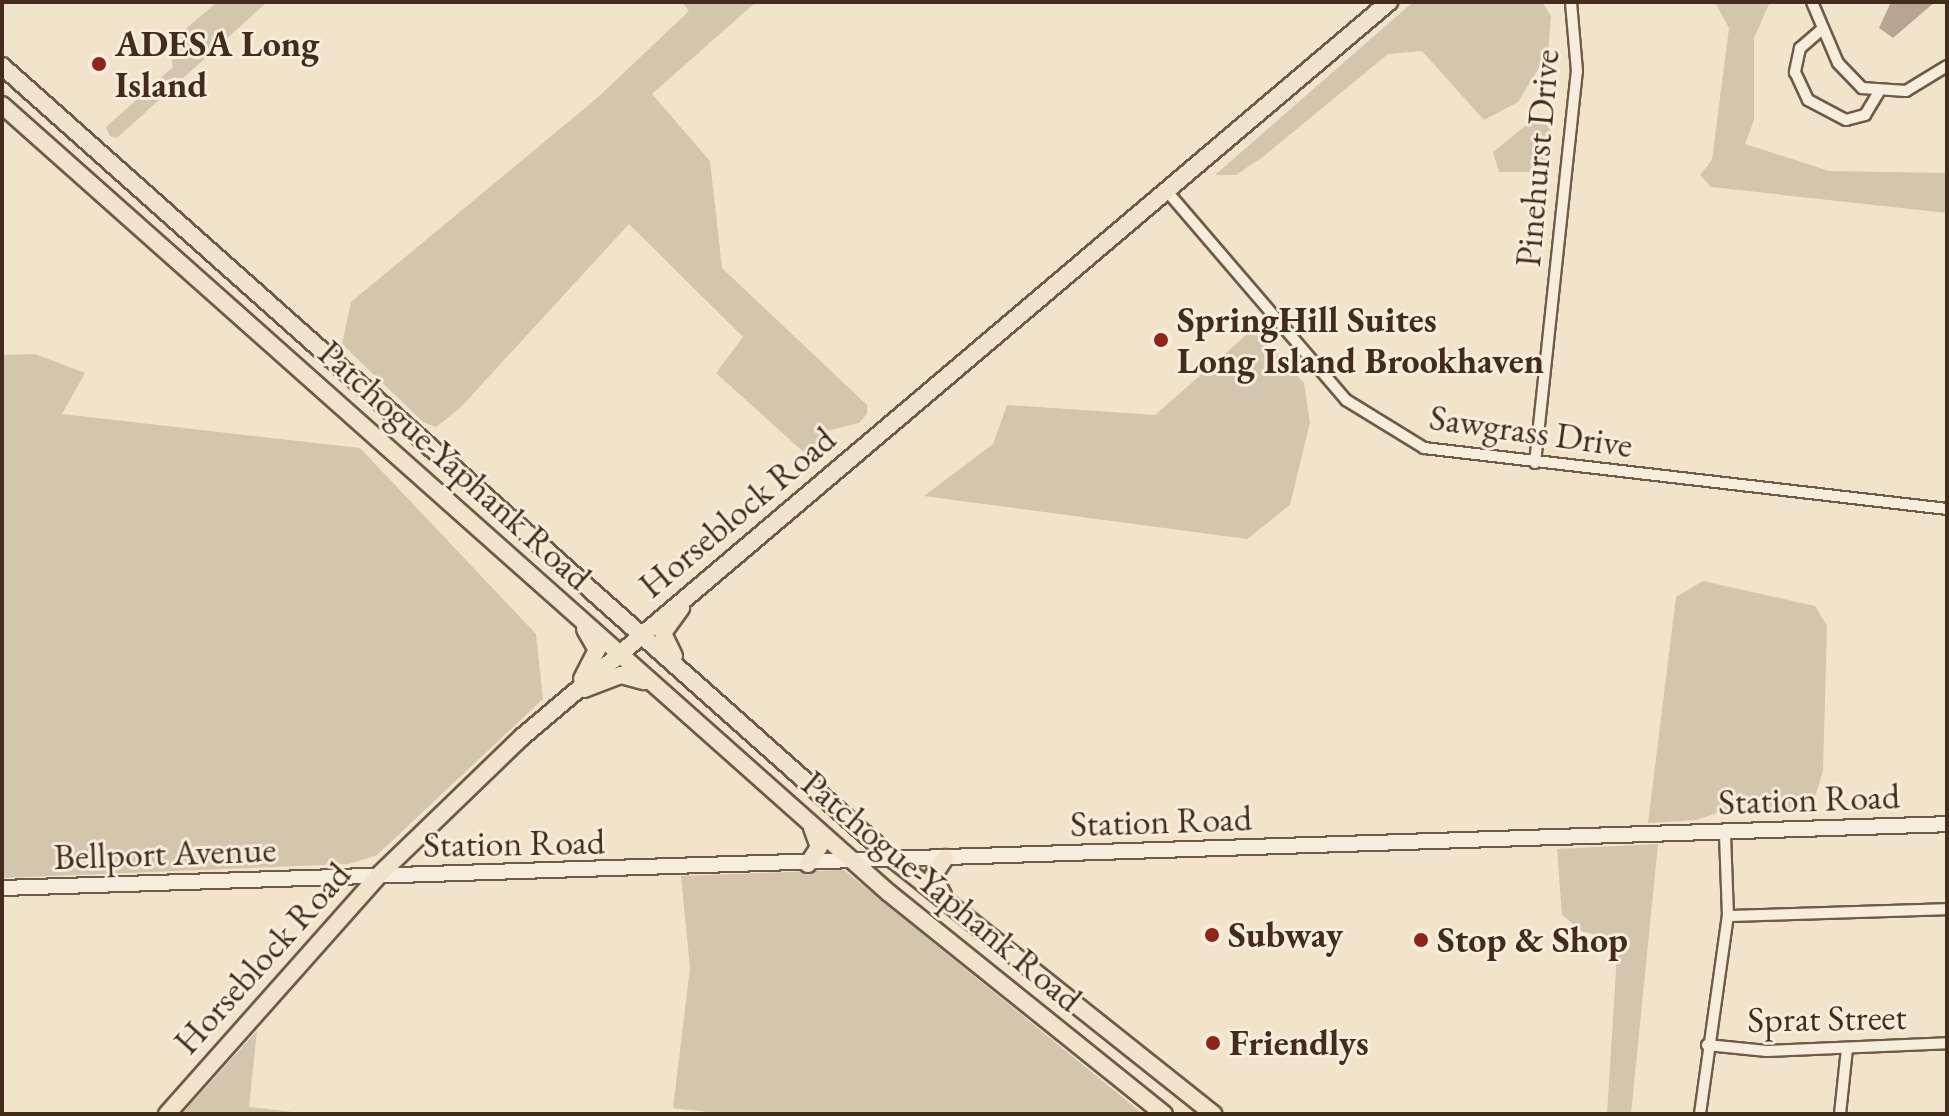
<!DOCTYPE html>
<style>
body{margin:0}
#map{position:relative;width:1949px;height:1116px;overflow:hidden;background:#f2e4cb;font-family:"EB Garamond",serif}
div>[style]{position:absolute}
.green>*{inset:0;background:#d4c5ad}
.water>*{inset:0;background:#b7a590}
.roads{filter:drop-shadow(2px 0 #705a48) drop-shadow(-2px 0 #705a48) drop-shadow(0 2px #705a48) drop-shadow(0 -2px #705a48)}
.minor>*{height:10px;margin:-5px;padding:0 5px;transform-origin:5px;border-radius:5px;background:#f7eddd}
.secondary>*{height:14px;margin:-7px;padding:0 7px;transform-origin:7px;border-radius:7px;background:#f7eddd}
.primary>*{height:16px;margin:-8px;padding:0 8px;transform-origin:8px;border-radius:8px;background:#f2e4cb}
.dots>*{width:22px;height:22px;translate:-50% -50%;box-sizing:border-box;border:4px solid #f7eddd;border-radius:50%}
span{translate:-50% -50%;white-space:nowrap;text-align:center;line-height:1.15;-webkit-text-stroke:6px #f7eddd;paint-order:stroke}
.poi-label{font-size:36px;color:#442c1c;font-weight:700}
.left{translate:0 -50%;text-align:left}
.street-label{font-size:36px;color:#442c1c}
.frame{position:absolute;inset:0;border:4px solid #442c1c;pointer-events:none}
</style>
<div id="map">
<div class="green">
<div style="clip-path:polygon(217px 2px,267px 2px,117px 138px,110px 136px,106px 127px,173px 67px,169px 43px)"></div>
<div style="clip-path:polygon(682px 2px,756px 2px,652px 94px,710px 161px,722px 268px,867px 405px,867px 414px,859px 423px,822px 432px,822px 450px,808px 456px,716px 373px,743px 337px,629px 224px,460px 408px,436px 427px,423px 422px,342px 344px,351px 302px,596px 99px,689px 11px)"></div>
<div style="clip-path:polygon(1413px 2px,1542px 2px,1551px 16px,1548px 53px,1518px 102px,1484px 120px,1422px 51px,1388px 54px,1264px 156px,1236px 175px,1215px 175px)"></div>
<div style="clip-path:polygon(1715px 2px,1770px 2px,1754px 38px,1754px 120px,1745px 144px,1829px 171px,1947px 173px,1947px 213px,1711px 187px,1700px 175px,1712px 160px,1729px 28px)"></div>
<div style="clip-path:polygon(1540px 114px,1553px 135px,1545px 172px,1499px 172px,1493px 152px)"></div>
<div style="clip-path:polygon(1252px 330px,1304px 383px,1310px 422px,1290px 505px,1247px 539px,924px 496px,993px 444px,1007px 405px,1155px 415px)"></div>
<div style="clip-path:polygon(35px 354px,85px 373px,62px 414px,360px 448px,536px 634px,543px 699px,377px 855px,349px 864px,2px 878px,2px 355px)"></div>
<div style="clip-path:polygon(1703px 581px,1815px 606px,1827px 626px,1823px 771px,1815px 797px,1798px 811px,1741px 805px,1696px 820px,1648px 823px,1676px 597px)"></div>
<div style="clip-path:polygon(1658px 844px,1631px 1114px,1607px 1114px,1618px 938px,1583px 932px,1562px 915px,1557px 849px)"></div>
<div style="clip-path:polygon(844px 870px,1143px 1114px,725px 1114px,673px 1108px,690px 968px,681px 876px)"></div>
<div style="clip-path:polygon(257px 1031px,249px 1107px,309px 1114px,182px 1114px)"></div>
</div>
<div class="water">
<div style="clip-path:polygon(1891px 2px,1935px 2px,1893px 38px,1879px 28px)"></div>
</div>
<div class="roads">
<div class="minor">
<div style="left:1812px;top:2px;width:66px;rotate:66.9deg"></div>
<div style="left:1838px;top:63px;width:35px;rotate:46deg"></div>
<div style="left:1862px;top:88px;width:44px;rotate:3.9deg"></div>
<div style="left:1906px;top:91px;width:48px;rotate:-31.4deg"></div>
<div style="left:1821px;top:30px;width:28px;rotate:139deg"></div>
<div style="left:1800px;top:48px;width:25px;rotate:102deg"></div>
<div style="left:1795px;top:72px;width:31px;rotate:65deg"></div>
<div style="left:1808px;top:100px;width:43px;rotate:27.8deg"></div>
<div style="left:1846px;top:120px;width:20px;rotate:-15deg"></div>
<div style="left:1865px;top:115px;width:26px;rotate:-59deg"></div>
<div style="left:1166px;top:190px;width:277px;rotate:49.4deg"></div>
<div style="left:1346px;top:400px;width:92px;rotate:31.6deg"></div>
<div style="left:1424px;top:448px;width:527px;rotate:6.65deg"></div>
<div style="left:1535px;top:463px;width:394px;rotate:-83.9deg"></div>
<div style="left:1577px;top:71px;width:69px;rotate:-95deg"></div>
<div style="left:1728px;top:916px;width:219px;rotate:-1.8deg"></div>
<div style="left:1707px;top:1045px;width:60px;rotate:5.7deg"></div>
<div style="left:1767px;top:1051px;width:180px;rotate:-2.5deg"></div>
<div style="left:1700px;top:1114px;width:200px;rotate:-82deg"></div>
<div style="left:1728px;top:916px;width:83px;rotate:-92.1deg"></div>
<div style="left:1840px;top:1114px;width:66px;rotate:-83.9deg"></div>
</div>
<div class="secondary">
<div style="left:2px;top:888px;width:1946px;rotate:-1.88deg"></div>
</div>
<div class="primary">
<div style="left:2px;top:66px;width:1194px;rotate:41.67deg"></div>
<div style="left:894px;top:860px;width:408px;rotate:38.5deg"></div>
<div style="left:2px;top:105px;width:1186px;rotate:41.62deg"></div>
<div style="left:889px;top:893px;width:353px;rotate:38.8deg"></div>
<div style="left:674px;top:656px;width:25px;rotate:-116deg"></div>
<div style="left:663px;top:633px;width:31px;rotate:-54deg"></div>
<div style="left:582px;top:679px;width:33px;rotate:-63deg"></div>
<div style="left:597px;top:650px;width:24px;rotate:-120deg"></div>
<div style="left:584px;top:689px;width:40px;rotate:-21deg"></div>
<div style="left:621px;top:675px;width:24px;rotate:15deg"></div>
<div style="left:808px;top:864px;width:20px;rotate:-57deg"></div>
<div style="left:819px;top:847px;width:20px;rotate:-110deg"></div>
<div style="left:943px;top:895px;width:21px;rotate:-118deg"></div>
<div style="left:933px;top:876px;width:22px;rotate:-56deg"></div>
<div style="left:167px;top:1114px;width:318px;rotate:-48.4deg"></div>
<div style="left:378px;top:876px;width:200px;rotate:-44deg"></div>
<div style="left:522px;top:737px;width:1137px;rotate:-40.29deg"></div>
</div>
</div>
<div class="dots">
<div style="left:99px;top:64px;background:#8f2418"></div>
<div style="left:1161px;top:340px;background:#8f2418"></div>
<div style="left:1212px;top:935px;background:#8f2418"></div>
<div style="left:1421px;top:940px;background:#8f2418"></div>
<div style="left:1213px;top:1043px;background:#8f2418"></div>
</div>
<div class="poi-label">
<span class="left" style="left:115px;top:64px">ADESA Long<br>Island</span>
<span class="left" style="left:1177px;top:340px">SpringHill Suites<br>Long Island Brookhaven</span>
<span class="left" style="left:1228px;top:935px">Subway</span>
<span class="left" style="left:1437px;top:940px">Stop &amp; Shop</span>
<span class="left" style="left:1229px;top:1043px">Friendlys</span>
</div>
<div class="street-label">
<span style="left:1537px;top:158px;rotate:-85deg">Pinehurst Drive</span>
<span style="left:1531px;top:431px;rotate:8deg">Sawgrass Drive</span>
<span style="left:455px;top:465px;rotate:42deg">Patchogue-Yaphank Road</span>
<span style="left:737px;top:512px;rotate:-40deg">Horseblock Road</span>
<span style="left:1809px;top:799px;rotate:-2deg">Station Road</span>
<span style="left:1161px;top:821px;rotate:-2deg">Station Road</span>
<span style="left:514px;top:843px;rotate:-1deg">Station Road</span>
<span style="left:165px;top:853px;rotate:-2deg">Bellport Avenue</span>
<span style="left:942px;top:891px;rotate:40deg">Patchogue-Yaphank Road</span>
<span style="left:262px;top:958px;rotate:-48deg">Horseblock Road</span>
<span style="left:1827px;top:1018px;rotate:-1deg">Sprat Street</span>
</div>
<div class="frame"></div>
</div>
